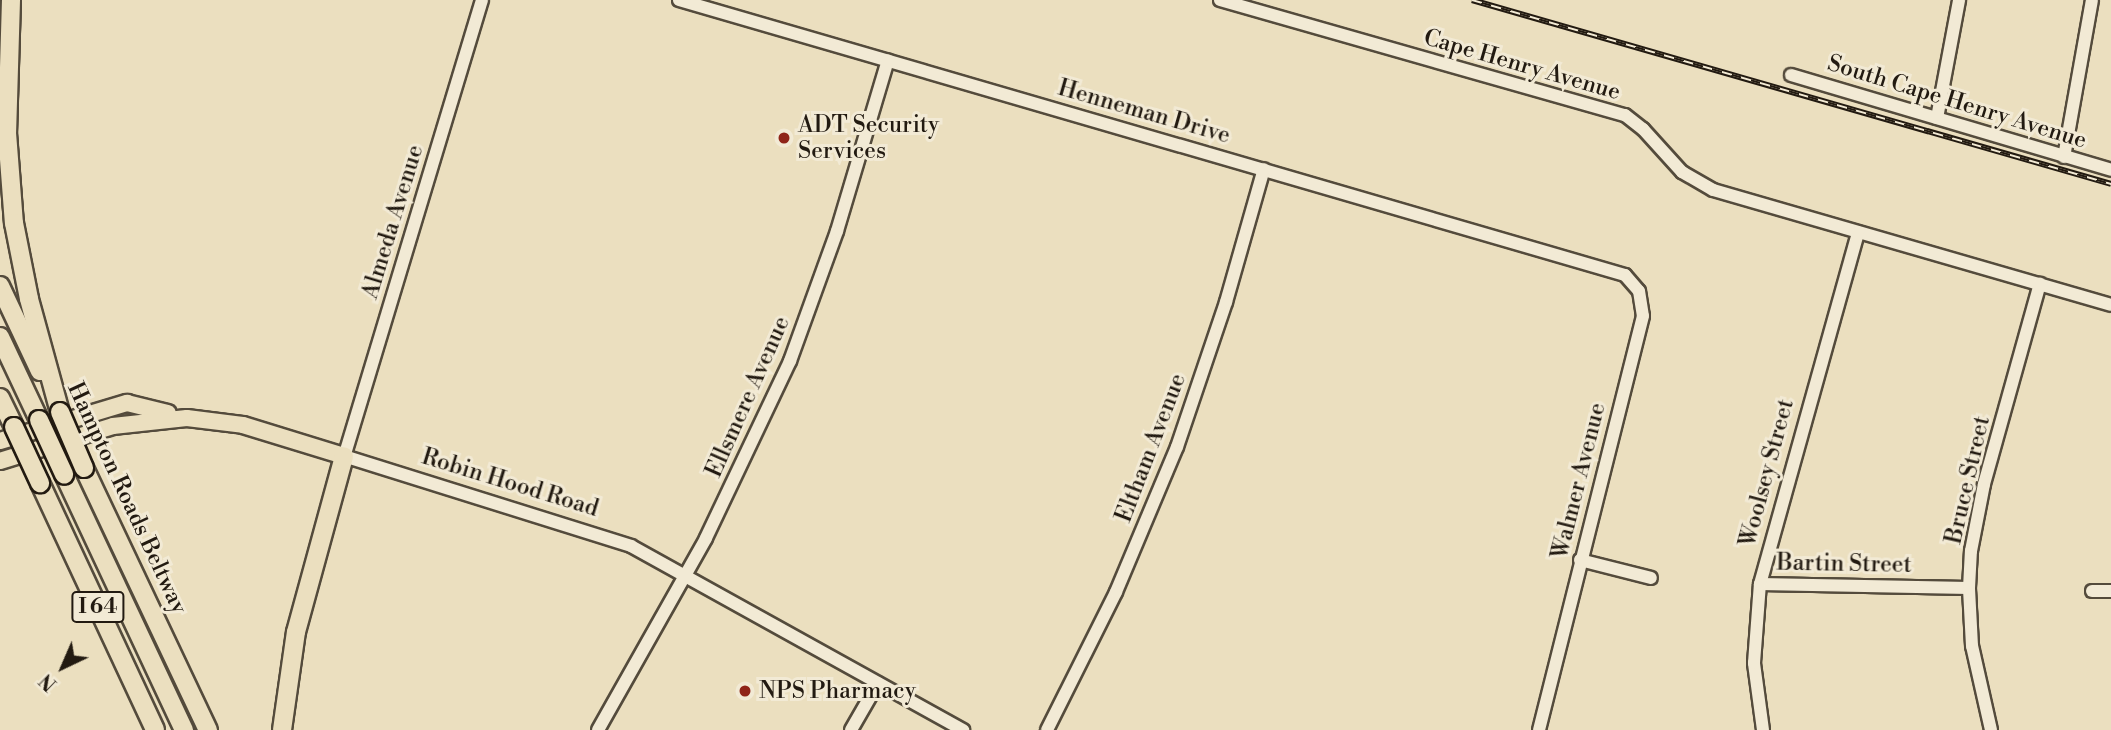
<!DOCTYPE html>
<style>
body{margin:0}
#map{position:relative;width:2111px;height:730px;overflow:hidden;background:#ebdfbf;font-family:"Libre Bodoni",serif}
div>[style]{position:absolute}
.roads{filter:drop-shadow(2px 0 #544b3c) drop-shadow(-2px 0 #544b3c) drop-shadow(0 2px #544b3c) drop-shadow(0 -2px #544b3c)}
.minor>*{height:12px;margin:-6px;padding:0 6px;transform-origin:6px;border-radius:6px;background:#f2ead5}
.major>*{height:16px;margin:-8px;padding:0 8px;transform-origin:8px;border-radius:8px;background:#ebdfbf}
.highway>*{height:18px;margin:-9px;padding:0 9px;transform-origin:9px;border-radius:9px;background:#ebdfbf}
.rail>*{height:6px;margin-top:-3px;transform-origin:0;background:repeating-linear-gradient(90deg,#f2ead5 0 10px,#221a11 0 20px);box-sizing:border-box;border-block:2px solid #221a11}
.bridges{filter:drop-shadow(2px 0 #221a11) drop-shadow(-2px 0 #221a11) drop-shadow(0 2px #221a11) drop-shadow(0 -2px #221a11)}
.highway-bridge>*{height:18px;margin:-9px;padding:0 9px;transform-origin:9px;border-radius:9px;background:#ebdfbf}
.dots>*{width:19px;height:19px;translate:-50% -50%;box-sizing:border-box;border:4px solid #f2ead5;border-radius:50%}
span{translate:-50% -50%;white-space:nowrap;text-align:center;line-height:1.15;-webkit-text-stroke:6px #f2ead5;paint-order:stroke}
.shield-label span{padding:2px 5px;background:#f2ead5;border:2px solid;border-radius:5px;-webkit-text-stroke-width:0}
.shield-label{font-size:21px;color:#221a11;font-weight:700}
.street-label{font-size:23px;color:#221a11}
.poi-label{font-size:23px;color:#221a11}
.left{translate:0 -50%;text-align:left}
.north{position:absolute;left:28px;top:632px;width:70px;height:70px;-webkit-text-stroke:5px #f2ead5;paint-order:stroke;rotate:224deg;font-size:19px;font-weight:700;line-height:28px;text-align:center;color:#221a11}
.north::after{content:'';display:block;margin:auto;width:24px;height:32px;background:#221a11;clip-path:polygon(50% 0,100% 100%,50% 72%,0 100%)}
</style>
<div id="map">
<div class="roads">
<div class="minor">
<div style="left:482px;top:0;width:476px;rotate:106.8deg"></div>
<div style="left:344px;top:456px;width:301px;rotate:17.4deg"></div>
<div style="left:631px;top:546px;width:380px;rotate:29deg"></div>
<div style="left:679px;top:0;width:985px;rotate:16.21deg"></div>
<div style="left:1625px;top:275px;width:21px;rotate:49deg"></div>
<div style="left:1639px;top:291px;width:25px;rotate:81deg"></div>
<div style="left:1643px;top:316px;width:427px;rotate:104.1deg"></div>
<div style="left:1220px;top:0;width:421px;rotate:15.9deg"></div>
<div style="left:1625px;top:115px;width:23px;rotate:38deg"></div>
<div style="left:1643px;top:129px;width:58px;rotate:47.8deg"></div>
<div style="left:1682px;top:172px;width:36px;rotate:30deg"></div>
<div style="left:1713px;top:190px;width:414px;rotate:16.1deg"></div>
<div style="left:1791px;top:75px;width:334px;rotate:16.5deg"></div>
<div style="left:1937px;top:118px;width:120px;rotate:-79.4deg"></div>
<div style="left:2064px;top:157px;width:159px;rotate:-79.9deg"></div>
<div style="left:1580px;top:560px;width:73px;rotate:14.2deg"></div>
<div style="left:1760px;top:584px;width:209px;rotate:1.1deg"></div>
<div style="left:2092px;top:591px;width:19px"></div>
<div style="left:598px;top:730px;width:220px;rotate:-60.6deg"></div>
<div style="left:706px;top:538px;width:196px;rotate:-64.6deg"></div>
<div style="left:790px;top:361px;width:138px;rotate:-70.1deg"></div>
<div style="left:837px;top:231px;width:178px;rotate:-73.4deg"></div>
<div style="left:851px;top:730px;width:54px;rotate:-60.1deg"></div>
<div style="left:1047px;top:730px;width:154px;rotate:-63.4deg"></div>
<div style="left:1116px;top:592px;width:157px;rotate:-67.2deg"></div>
<div style="left:1177px;top:447px;width:153px;rotate:-71.3deg"></div>
<div style="left:1226px;top:302px;width:138px;rotate:-74.1deg"></div>
<div style="left:1763px;top:730px;width:68px;rotate:-97.7deg"></div>
<div style="left:1754px;top:663px;width:79px;rotate:-85.7deg"></div>
<div style="left:1760px;top:584px;width:365px;rotate:-74.4deg"></div>
<div style="left:1991px;top:730px;width:86px;rotate:-102.7deg"></div>
<div style="left:1972px;top:646px;width:58px;rotate:-93deg"></div>
<div style="left:1969px;top:588px;width:37px;rotate:-87deg"></div>
<div style="left:1971px;top:551px;width:68px;rotate:-79deg"></div>
<div style="left:1984px;top:484px;width:208px;rotate:-74.4deg"></div>
</div>
<div class="major">
<div style="left:0;top:441px;width:133px;rotate:-16.7deg"></div>
<div style="left:127px;top:403px;width:42px;rotate:13.7deg"></div>
<div style="left:0;top:461px;width:118px;rotate:-17.2deg"></div>
<div style="left:113px;top:426px;width:74px;rotate:-6.2deg"></div>
<div style="left:187px;top:418px;width:56px;rotate:7.1deg"></div>
<div style="left:243px;top:425px;width:106px;rotate:17.1deg"></div>
</div>
<div class="highway">
<div style="left:11px;top:0;width:133px;rotate:91.7deg"></div>
<div style="left:7px;top:133px;width:90px;rotate:85.6deg"></div>
<div style="left:14px;top:223px;width:77px;rotate:78.8deg"></div>
<div style="left:29px;top:299px;width:117px;rotate:74.7deg"></div>
<div style="left:0;top:286px;width:94px;rotate:64.8deg"></div>
<div style="left:0;top:337px;width:92px;rotate:64.8deg"></div>
<div style="left:0;top:398px;width:32px;rotate:64deg"></div>
<div style="left:84px;top:468px;width:290px;rotate:64.7deg"></div>
<div style="left:64px;top:474px;width:283px;rotate:64.9deg"></div>
<div style="left:40px;top:483px;width:272px;rotate:65deg"></div>
<div style="left:282px;top:730px;width:99px;rotate:-81.9deg"></div>
<div style="left:296px;top:632px;width:182px;rotate:-74.7deg"></div>
</div>
</div>
<div class="rail">
<div style="left:1472px;top:0;width:665px;rotate:16.06deg"></div>
</div>
<div class="bridges">
<div class="highway-bridge">
<div style="left:60px;top:412px;width:61px;rotate:66.8deg"></div>
<div style="left:39px;top:420px;width:60px;rotate:65.2deg"></div>
<div style="left:14px;top:427px;width:62px;rotate:65.1deg"></div>
</div>
</div>
<div class="dots">
<div style="left:784px;top:138px;background:#8f2418"></div>
<div style="left:745px;top:691px;background:#8f2418"></div>
</div>
<div class="shield-label">
<span style="left:98px;top:607px">I 64</span>
</div>
<div class="street-label">
<span style="left:1522px;top:65px;rotate:16deg">Cape Henry Avenue</span>
<span style="left:1957px;top:102px;rotate:17deg">South Cape Henry Avenue</span>
<span style="left:1144px;top:112px;rotate:16deg">Henneman Drive</span>
<span style="left:393px;top:222px;rotate:-73deg">Almeda Avenue</span>
<span style="left:748px;top:397px;rotate:-66deg">Ellsmere Avenue</span>
<span style="left:1151px;top:448px;rotate:-69deg">Eltham Avenue</span>
<span style="left:1767px;top:473px;rotate:-75deg">Woolsey Street</span>
<span style="left:1968px;top:480px;rotate:-77deg">Bruce Street</span>
<span style="left:1579px;top:481px;rotate:-76deg">Walmer Avenue</span>
<span style="left:510px;top:483px;rotate:17deg">Robin Hood Road</span>
<span style="left:127px;top:498px;rotate:65deg">Hampton Roads Beltway</span>
<span style="left:1844px;top:564px;rotate:1deg">Bartin Street</span>
</div>
<div class="poi-label">
<span class="left" style="left:798px;top:138px">ADT Security<br>Services</span>
<span class="left" style="left:759px;top:691px">NPS Pharmacy</span>
</div>
<div class="north">N</div>
</div>
